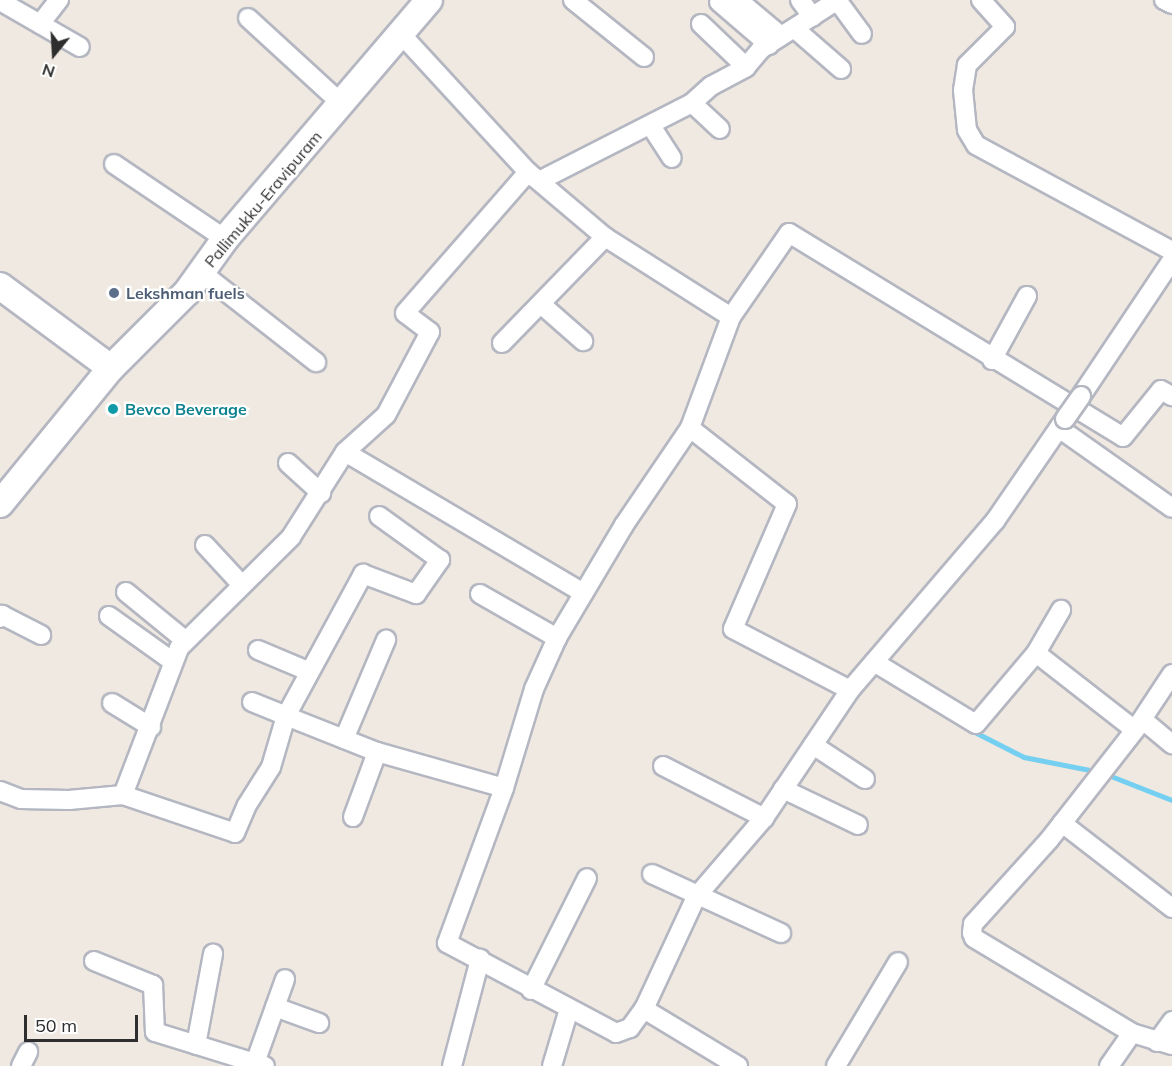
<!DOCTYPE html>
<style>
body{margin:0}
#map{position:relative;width:1172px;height:1066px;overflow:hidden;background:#efe9e1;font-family:Mulish,sans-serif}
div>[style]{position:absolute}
.stream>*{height:4.5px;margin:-2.25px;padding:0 2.25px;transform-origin:2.25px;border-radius:2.25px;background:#75cff0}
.roads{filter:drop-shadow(2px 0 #b4b7c1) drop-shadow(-2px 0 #b4b7c1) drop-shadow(0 2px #b4b7c1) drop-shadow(0 -2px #b4b7c1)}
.street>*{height:18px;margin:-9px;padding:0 9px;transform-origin:9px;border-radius:9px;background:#fff}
.secondary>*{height:26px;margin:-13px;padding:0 13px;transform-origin:13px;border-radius:13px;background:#fff}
.bridges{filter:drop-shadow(2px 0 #b4b7c1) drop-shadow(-2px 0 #b4b7c1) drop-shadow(0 2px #b4b7c1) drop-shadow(0 -2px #b4b7c1)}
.street-bridge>*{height:18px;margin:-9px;padding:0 9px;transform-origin:9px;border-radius:9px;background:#fff}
.dots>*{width:16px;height:16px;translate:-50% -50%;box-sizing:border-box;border:3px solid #fff;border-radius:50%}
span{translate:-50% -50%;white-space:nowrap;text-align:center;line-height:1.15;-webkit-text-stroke:4.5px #fff;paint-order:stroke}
.street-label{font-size:16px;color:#2e2e2e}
.service-label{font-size:16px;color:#4e5e75;font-weight:700}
.left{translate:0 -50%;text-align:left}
.culture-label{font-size:16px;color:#0d838f;font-weight:700}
.north{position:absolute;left:24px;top:24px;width:60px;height:60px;-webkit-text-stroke:4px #fff;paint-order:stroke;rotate:198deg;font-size:16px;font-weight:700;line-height:24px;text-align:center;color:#2e2e2e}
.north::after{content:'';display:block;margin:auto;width:21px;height:27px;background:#2e2e2e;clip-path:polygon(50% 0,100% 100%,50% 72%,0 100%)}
.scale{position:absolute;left:24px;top:1015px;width:114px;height:27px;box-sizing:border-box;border:3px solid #2e2e2e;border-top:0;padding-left:8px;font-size:18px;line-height:21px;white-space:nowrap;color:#2e2e2e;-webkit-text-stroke:4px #fff;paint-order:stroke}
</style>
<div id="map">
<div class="stream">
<div style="left:973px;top:731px;width:57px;rotate:27deg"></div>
<div style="left:1024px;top:757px;width:72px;rotate:11.2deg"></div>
<div style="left:1106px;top:774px;width:71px;rotate:21.5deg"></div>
</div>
<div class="roads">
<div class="street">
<div style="left:573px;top:0;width:91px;rotate:38.8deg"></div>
<div style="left:738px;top:0;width:56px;rotate:39.9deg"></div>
<div style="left:800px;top:0;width:21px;rotate:53deg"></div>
<div style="left:837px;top:0;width:42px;rotate:53.7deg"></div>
<div style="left:981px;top:0;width:36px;rotate:48deg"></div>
<div style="left:1005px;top:27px;width:54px;rotate:135deg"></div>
<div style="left:967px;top:65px;width:25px;rotate:99deg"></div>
<div style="left:963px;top:90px;width:40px;rotate:84.3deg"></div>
<div style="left:967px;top:130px;width:17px;rotate:59deg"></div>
<div style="left:976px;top:145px;width:223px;rotate:28.4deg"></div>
<div style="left:1164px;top:0;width:9px;rotate:27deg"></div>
<div style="left:0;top:1px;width:92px;rotate:29.9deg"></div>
<div style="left:719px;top:2px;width:66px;rotate:40.7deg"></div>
<div style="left:248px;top:18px;width:127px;rotate:42.5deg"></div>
<div style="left:40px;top:24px;width:31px;rotate:-52deg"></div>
<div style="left:701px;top:24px;width:62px;rotate:43.7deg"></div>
<div style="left:795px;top:29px;width:61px;rotate:41deg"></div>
<div style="left:401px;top:34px;width:188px;rotate:47.4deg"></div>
<div style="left:528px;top:172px;width:101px;rotate:40.2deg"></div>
<div style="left:605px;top:237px;width:149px;rotate:32.4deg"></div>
<div style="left:731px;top:317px;width:118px;rotate:110.3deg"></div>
<div style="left:690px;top:428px;width:123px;rotate:38.1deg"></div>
<div style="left:787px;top:504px;width:136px;rotate:113.4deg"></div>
<div style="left:733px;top:629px;width:132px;rotate:27.5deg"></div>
<div style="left:692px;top:103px;width:38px;rotate:43deg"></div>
<div style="left:651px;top:126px;width:38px;rotate:57deg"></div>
<div style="left:114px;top:164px;width:134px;rotate:34deg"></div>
<div style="left:541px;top:180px;width:169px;rotate:-27deg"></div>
<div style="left:692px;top:103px;width:25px;rotate:-42deg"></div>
<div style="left:711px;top:86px;width:40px;rotate:-28deg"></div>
<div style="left:746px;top:67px;width:23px;rotate:-50deg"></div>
<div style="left:761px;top:49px;width:91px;rotate:-32.5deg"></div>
<div style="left:202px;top:273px;width:145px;rotate:38deg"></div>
<div style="left:542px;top:305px;width:55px;rotate:41.3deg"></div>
<div style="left:731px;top:317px;width:102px;rotate:-55.4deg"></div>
<div style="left:789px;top:233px;width:391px;rotate:31.4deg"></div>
<div style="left:1123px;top:437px;width:60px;rotate:-51deg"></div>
<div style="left:1161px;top:390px;width:13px;rotate:29deg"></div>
<div style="left:502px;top:343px;width:148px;rotate:-45.8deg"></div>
<div style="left:992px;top:360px;width:73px;rotate:-61.3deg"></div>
<div style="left:1081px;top:396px;width:164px;rotate:-56.2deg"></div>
<div style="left:1059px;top:428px;width:138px;rotate:35.3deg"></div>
<div style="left:345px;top:452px;width:277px;rotate:30.6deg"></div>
<div style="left:288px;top:463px;width:45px;rotate:42.3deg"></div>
<div style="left:205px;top:545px;width:53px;rotate:47.3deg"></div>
<div style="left:126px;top:592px;width:77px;rotate:39.2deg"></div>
<div style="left:480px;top:594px;width:89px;rotate:29.7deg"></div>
<div style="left:109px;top:616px;width:77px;rotate:35.5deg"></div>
<div style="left:0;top:618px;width:4px;rotate:-56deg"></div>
<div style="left:2px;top:615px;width:44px;rotate:27.1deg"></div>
<div style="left:258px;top:650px;width:56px;rotate:22.9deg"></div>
<div style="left:1036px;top:653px;width:50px;rotate:-59.8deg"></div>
<div style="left:874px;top:662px;width:119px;rotate:31.3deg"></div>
<div style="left:976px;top:724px;width:93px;rotate:-49.8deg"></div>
<div style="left:1036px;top:653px;width:125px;rotate:37.9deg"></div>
<div style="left:1172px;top:674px;width:67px;rotate:123.5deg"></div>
<div style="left:1135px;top:730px;width:140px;rotate:128deg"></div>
<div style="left:1049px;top:840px;width:113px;rotate:132.1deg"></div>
<div style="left:973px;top:924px;width:9px;rotate:96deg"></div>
<div style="left:972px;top:933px;width:5px;rotate:68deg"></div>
<div style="left:974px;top:938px;width:184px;rotate:31deg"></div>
<div style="left:1132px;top:1033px;width:42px;rotate:16.7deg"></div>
<div style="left:252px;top:702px;width:37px;rotate:22deg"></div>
<div style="left:286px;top:716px;width:162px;rotate:-61.5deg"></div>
<div style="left:363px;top:574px;width:57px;rotate:20.7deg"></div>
<div style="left:416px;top:594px;width:42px;rotate:-54.8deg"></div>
<div style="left:440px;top:560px;width:75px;rotate:-144.2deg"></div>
<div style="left:112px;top:703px;width:46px;rotate:31.6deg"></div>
<div style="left:1143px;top:720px;width:38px;rotate:40deg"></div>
<div style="left:344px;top:739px;width:108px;rotate:-67deg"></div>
<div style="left:813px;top:745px;width:62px;rotate:33.2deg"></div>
<div style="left:663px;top:766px;width:114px;rotate:27.2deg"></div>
<div style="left:504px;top:788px;width:103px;rotate:-73.1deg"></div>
<div style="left:534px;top:689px;width:56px;rotate:-65.7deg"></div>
<div style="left:557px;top:638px;width:131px;rotate:-59.3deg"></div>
<div style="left:624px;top:525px;width:117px;rotate:-55.8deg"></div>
<div style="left:783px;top:789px;width:83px;rotate:25.6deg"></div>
<div style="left:0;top:791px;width:22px;rotate:21deg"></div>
<div style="left:21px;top:799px;width:48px;rotate:1.2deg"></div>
<div style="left:69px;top:800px;width:54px;rotate:-5.3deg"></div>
<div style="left:123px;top:795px;width:118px;rotate:18.7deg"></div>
<div style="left:235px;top:833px;width:30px;rotate:-67deg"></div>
<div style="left:247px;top:805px;width:45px;rotate:-57.7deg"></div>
<div style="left:271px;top:767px;width:53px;rotate:-73.6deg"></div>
<div style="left:286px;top:716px;width:98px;rotate:21.6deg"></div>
<div style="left:377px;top:752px;width:132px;rotate:15.8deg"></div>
<div style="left:504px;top:788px;width:165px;rotate:110.2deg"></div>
<div style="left:447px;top:943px;width:191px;rotate:28deg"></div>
<div style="left:616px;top:1033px;width:15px;rotate:-20deg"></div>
<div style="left:630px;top:1028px;width:24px;rotate:-54deg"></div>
<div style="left:123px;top:795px;width:157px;rotate:-69.1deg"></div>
<div style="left:179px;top:648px;width:158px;rotate:-44.7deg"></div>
<div style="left:291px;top:537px;width:101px;rotate:-57.6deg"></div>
<div style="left:345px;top:452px;width:55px;rotate:-42.1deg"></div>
<div style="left:386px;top:415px;width:94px;rotate:-62.1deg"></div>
<div style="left:430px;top:332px;width:31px;rotate:-143deg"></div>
<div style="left:405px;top:313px;width:187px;rotate:-48.9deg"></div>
<div style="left:353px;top:817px;width:69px;rotate:-69.7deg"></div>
<div style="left:1062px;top:823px;width:139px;rotate:37.7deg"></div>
<div style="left:652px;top:874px;width:142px;rotate:24.6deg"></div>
<div style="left:94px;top:961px;width:64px;rotate:22.1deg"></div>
<div style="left:153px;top:985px;width:47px;rotate:87.6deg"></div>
<div style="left:155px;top:1032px;width:115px;rotate:17.2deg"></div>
<div style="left:531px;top:990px;width:125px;rotate:-63.4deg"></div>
<div style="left:275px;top:1007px;width:47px;rotate:20deg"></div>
<div style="left:1157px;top:1042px;width:26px;rotate:-54deg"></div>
<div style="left:196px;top:1045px;width:93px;rotate:-79.4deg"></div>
<div style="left:255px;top:1063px;width:89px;rotate:-70.3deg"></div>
<div style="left:21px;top:1066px;width:16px;rotate:-63deg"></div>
<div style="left:452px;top:1066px;width:111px;rotate:-75.3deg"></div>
<div style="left:552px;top:1066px;width:59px;rotate:-73.4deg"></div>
<div style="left:738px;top:1066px;width:110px;rotate:-148.8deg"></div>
<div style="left:644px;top:1009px;width:123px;rotate:-65.1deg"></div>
<div style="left:696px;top:897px;width:104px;rotate:-49.3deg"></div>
<div style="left:764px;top:818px;width:154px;rotate:-56.1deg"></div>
<div style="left:850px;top:690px;width:223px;rotate:-49.4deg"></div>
<div style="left:995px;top:521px;width:124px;rotate:-55.5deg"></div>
<div style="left:836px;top:1066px;width:121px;rotate:-59.2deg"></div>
<div style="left:1109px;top:1066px;width:40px;rotate:-55.1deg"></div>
</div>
<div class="secondary">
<div style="left:0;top:286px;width:138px;rotate:36.5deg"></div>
<div style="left:0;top:504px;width:176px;rotate:-50.8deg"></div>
<div style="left:111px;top:368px;width:107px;rotate:-45deg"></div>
<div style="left:187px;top:292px;width:65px;rotate:-54.4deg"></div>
<div style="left:225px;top:239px;width:314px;rotate:-49.5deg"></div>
</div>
</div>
<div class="bridges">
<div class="street-bridge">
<div style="left:1065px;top:419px;width:28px;rotate:-55deg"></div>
</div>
</div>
<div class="dots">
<div style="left:114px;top:293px;background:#5c6f8a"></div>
<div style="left:113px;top:409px;background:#0f9aa8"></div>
</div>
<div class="street-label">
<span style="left:263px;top:199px;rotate:-50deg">Pallimukku-Eravipuram</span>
</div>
<div class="service-label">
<span class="left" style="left:126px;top:293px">Lekshman fuels</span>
</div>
<div class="culture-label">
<span class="left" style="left:125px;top:409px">Bevco Beverage</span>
</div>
<div class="north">N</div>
<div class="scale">50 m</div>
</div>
